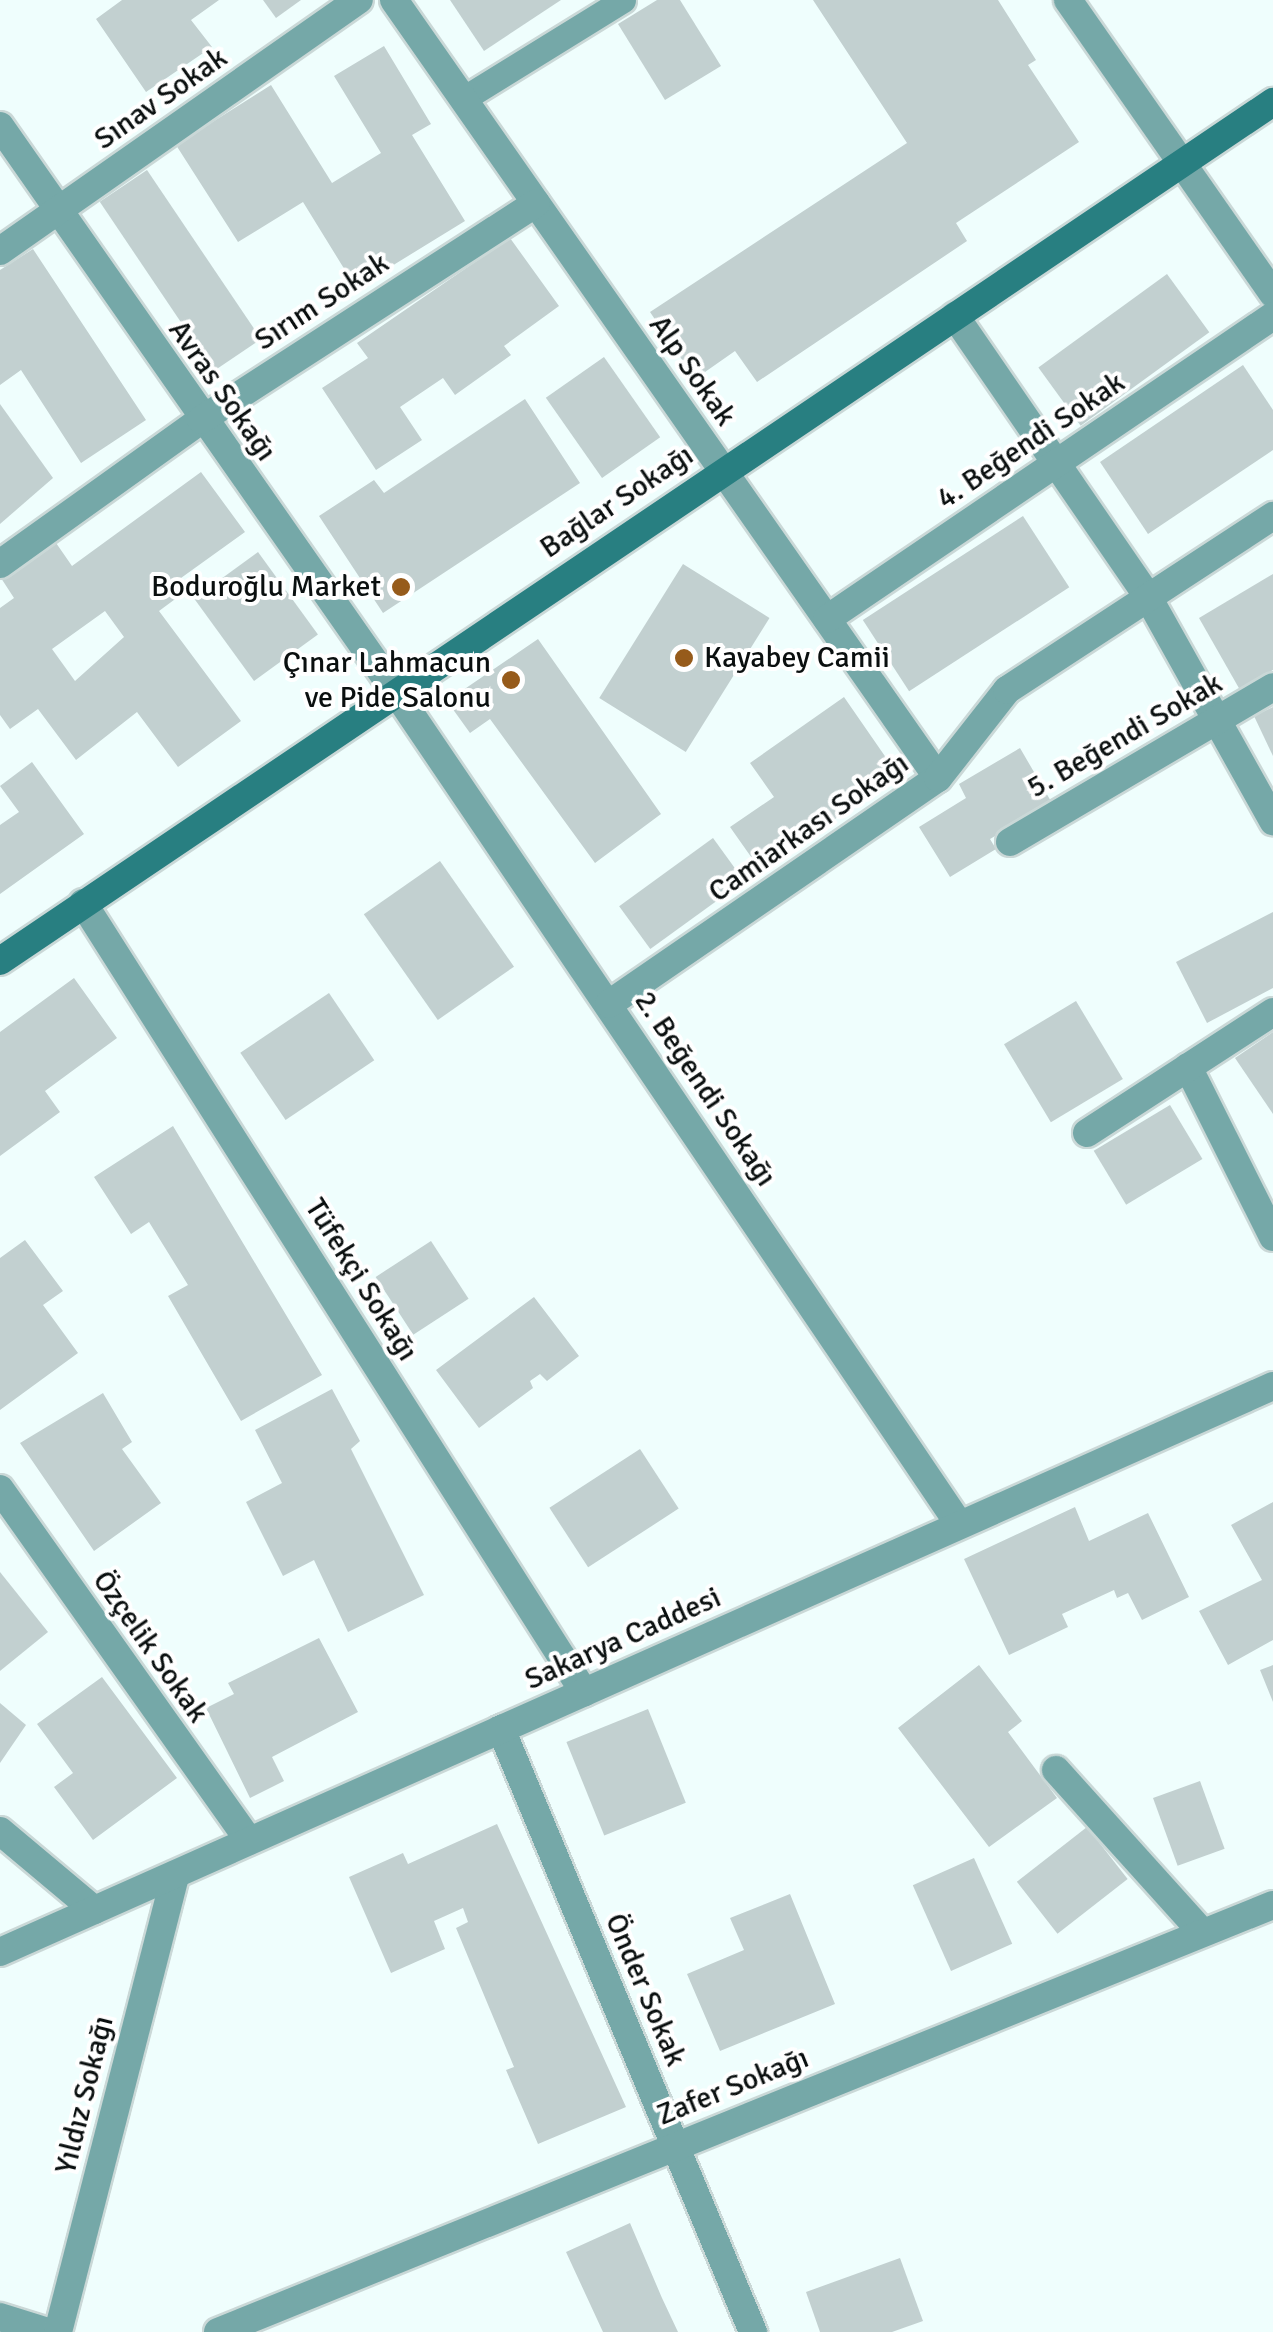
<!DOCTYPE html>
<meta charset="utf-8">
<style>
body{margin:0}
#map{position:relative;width:1273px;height:2332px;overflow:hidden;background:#effefd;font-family:Signika,sans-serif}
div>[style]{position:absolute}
.building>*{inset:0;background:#c2d0d0;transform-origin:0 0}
.roads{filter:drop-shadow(2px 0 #cad8d7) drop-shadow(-2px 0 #cad8d7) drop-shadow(0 2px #cad8d7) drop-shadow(0 -2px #cad8d7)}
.service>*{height:25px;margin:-12.5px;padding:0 12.5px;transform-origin:12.5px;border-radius:12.5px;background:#75a8a8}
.minor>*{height:28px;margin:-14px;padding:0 14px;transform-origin:14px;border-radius:14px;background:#75a8a8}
.tertiary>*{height:28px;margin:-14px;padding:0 14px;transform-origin:14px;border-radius:14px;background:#75a8a8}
.secondary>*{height:28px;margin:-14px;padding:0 14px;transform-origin:14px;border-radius:14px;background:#287f81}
.dots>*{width:28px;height:28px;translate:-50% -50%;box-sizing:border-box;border:5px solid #fff;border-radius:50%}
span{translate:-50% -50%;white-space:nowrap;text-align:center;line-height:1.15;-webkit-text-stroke:8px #fff;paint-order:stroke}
.street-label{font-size:30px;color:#0a0f0f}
.poi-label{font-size:30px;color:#0a0f0f}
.right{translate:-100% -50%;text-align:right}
.left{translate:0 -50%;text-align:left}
</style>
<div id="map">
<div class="building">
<div style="clip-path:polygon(122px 0,219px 0,191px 20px,212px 47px,146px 92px,96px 19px)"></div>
<div style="clip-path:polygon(263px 0,301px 0,276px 18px)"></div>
<div style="clip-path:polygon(450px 0,561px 0,484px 51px)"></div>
<div style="clip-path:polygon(657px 0,680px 0,721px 66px,665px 100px,618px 24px)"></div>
<div style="clip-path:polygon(813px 0,998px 0,1036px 60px,1028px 65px,1079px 142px,956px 223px,967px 241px,757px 382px,735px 351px,695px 379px,650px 312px,907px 143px)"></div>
<div style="clip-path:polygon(384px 46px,431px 124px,412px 135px,465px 221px,356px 288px,303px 202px,238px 242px,176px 145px,271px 85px,332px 183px,381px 153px,334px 76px)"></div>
<div style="left:147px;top:170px;width:204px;height:57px;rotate:56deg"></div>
<div style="clip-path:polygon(510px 238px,559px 306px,504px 346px,511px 355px,455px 395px,443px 378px,400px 407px,422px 440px,376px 470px,322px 388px,368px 358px,357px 343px)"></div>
<div style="clip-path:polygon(33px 249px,146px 420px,81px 463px,21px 370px,0 385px,0 270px)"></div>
<div style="left:1167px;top:274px;width:72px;height:159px;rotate:54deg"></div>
<div style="left:604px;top:357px;width:98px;height:71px;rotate:55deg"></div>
<div style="clip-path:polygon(1243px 365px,1273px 410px,1273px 450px,1148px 534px,1100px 462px)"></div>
<div style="clip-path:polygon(525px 399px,580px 483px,383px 613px,319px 516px,374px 480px,384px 493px)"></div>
<div style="clip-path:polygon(0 404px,53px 478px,0 524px)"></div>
<div style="clip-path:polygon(evenodd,201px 472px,245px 532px,174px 583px,182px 594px,159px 611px,241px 721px,178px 767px,137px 712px,76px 760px,38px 709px,10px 729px,0 715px,0 608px,14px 598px,1px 578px,54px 540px,72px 566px,201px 472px,105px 611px,124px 637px,75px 681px,52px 649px,105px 611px)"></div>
<div style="left:1023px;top:516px;width:85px;height:191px;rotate:57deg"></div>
<div style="left:258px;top:552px;width:102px;height:79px;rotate:54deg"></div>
<div style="left:683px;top:564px;width:102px;height:158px;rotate:32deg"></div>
<div style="clip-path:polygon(1273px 574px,1273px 670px,1240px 690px,1199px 618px)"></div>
<div style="clip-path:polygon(538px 639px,661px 814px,595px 863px,490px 719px,470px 733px,447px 701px)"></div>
<div style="clip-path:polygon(844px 697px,898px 775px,761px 871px,730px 827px,774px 797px,750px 763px)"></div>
<div style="clip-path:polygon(1273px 707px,1273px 756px,1254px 716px)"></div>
<div style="clip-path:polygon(1020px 748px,1052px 803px,990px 839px,996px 849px,950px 877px,919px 827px,966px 798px,959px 784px)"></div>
<div style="clip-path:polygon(32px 762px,84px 834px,0 894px,0 825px,19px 812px,0 786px)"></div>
<div style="left:713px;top:838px;width:53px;height:116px;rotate:54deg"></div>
<div style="left:440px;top:861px;width:129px;height:93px;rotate:55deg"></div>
<div style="clip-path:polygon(1273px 912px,1273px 988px,1207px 1023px,1176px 962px)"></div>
<div style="clip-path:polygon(74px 978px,117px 1038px,45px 1091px,60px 1112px,0 1156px,0 1032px)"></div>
<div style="left:329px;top:993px;width:81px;height:107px;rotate:56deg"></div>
<div style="left:1076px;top:1001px;width:91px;height:84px;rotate:59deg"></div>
<div style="clip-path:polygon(1273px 1032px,1273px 1114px,1235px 1058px)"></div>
<div style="left:1170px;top:1105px;width:63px;height:89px;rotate:59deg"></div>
<div style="clip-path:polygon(173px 1126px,322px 1375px,241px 1421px,168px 1296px,188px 1285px,149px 1222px,131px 1234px,94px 1177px)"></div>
<div style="clip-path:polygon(25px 1240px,63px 1291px,43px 1305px,78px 1353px,0 1410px,0 1258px)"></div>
<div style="left:431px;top:1241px;width:69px;height:66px;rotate:57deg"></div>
<div style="clip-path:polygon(534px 1297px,579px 1356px,547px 1381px,540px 1374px,530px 1381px,533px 1388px,479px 1428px,436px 1370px)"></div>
<div style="clip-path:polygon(332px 1389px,360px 1441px,351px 1449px,424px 1595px,348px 1632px,314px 1560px,283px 1576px,246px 1502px,282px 1483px,255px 1430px)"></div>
<div style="clip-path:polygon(103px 1393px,132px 1442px,122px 1449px,161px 1503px,94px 1551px,20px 1443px)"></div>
<div style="left:640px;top:1449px;width:71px;height:108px;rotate:57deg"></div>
<div style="clip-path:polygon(1273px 1502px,1273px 1640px,1228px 1665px,1199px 1611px,1262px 1580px,1231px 1525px)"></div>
<div style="clip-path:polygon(1075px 1507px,1089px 1541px,1148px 1513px,1189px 1597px,1142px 1620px,1128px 1593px,1117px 1598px,1114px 1590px,1062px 1614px,1068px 1627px,1009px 1655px,964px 1559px)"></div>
<div style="clip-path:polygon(0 1572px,48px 1632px,0 1671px)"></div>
<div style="clip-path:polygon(319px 1638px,358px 1712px,272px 1757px,284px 1781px,250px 1798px,206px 1708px,234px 1694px,228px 1683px)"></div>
<div style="clip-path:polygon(979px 1665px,1022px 1721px,1008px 1732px,1057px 1798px,989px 1847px,898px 1728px)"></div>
<div style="clip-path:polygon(1273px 1665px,1273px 1702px,1260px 1670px)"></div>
<div style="clip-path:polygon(102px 1677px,177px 1778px,93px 1840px,54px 1787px,73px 1773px,37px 1724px)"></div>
<div style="clip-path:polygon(0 1703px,26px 1725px,0 1763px)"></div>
<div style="left:648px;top:1709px;width:101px;height:88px;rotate:68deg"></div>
<div style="left:1200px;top:1781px;width:72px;height:50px;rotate:70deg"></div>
<div style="clip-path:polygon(497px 1824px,626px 2107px,538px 2144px,506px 2070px,514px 2067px,456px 1928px,468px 1922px,463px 1908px,434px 1921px,445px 1949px,391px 1973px,349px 1877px,403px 1853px,408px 1864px)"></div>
<div style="left:1087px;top:1827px;width:66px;height:89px;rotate:52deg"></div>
<div style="left:974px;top:1858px;width:94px;height:67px;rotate:66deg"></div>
<div style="clip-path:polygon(790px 1894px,835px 2004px,720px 2051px,687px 1974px,744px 1950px,730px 1918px)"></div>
<div style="clip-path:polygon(630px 2223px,662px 2298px,678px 2332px,603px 2332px,566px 2252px)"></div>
<div style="clip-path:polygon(900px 2258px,923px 2321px,892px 2332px,820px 2332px,806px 2292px)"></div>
</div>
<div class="roads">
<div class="service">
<div style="left:463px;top:99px;width:188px;rotate:-31.7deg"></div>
</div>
<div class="minor">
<div style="left:394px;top:0;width:949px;rotate:55.04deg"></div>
<div style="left:1068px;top:0;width:358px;rotate:55.1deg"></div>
<div style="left:0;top:126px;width:689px;rotate:55.04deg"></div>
<div style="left:395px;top:691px;width:1006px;rotate:55.9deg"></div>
<div style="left:0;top:251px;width:438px;rotate:-35deg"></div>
<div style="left:955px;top:316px;width:341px;rotate:55.5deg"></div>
<div style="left:1148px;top:597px;width:257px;rotate:60.8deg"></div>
<div style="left:0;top:564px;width:247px;rotate:-35.6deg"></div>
<div style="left:201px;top:420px;width:399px;rotate:-32.9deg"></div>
<div style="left:827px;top:619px;width:539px;rotate:-34.19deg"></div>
<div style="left:1010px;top:842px;width:305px;rotate:-30.5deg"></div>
<div style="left:83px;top:903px;width:935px;rotate:57.59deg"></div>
<div style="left:609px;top:1004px;width:399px;rotate:-34.5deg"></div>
<div style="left:938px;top:778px;width:112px;rotate:-51.9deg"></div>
<div style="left:1007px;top:690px;width:318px;rotate:-33.2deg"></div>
<div style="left:1188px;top:1067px;width:190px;rotate:63.4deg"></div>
<div style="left:1087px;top:1133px;width:222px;rotate:-33deg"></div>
<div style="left:0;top:1489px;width:431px;rotate:54.7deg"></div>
<div style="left:501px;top:1729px;width:654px;rotate:67.32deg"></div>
<div style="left:1056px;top:1770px;width:218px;rotate:48deg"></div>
<div style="left:0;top:1831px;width:123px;rotate:40deg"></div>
<div style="left:0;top:2317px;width:50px;rotate:17.4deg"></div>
<div style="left:58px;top:2332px;width:472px;rotate:-75.6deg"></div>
<div style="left:218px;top:2332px;width:1138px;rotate:-22.04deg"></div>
</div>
<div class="tertiary">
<div style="left:0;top:1952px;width:1393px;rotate:-23.97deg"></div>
</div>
<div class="secondary">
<div style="left:0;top:961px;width:1536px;rotate:-34.01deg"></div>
</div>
</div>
<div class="dots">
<div style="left:401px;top:587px;background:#965b1b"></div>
<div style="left:684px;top:658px;background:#965b1b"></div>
<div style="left:511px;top:680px;background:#965b1b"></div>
</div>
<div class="street-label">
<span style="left:161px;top:99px;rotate:-35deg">Sınav Sokak</span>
<span style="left:322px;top:302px;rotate:-33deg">Sırım Sokak</span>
<span style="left:692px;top:371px;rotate:55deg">Alp Sokak</span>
<span style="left:222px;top:391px;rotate:55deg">Avras Sokağı</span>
<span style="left:1031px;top:441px;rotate:-34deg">4. Beğendi Sokak</span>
<span style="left:617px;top:502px;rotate:-34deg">Bağlar Sokağı</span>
<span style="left:1125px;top:736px;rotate:-30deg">5. Beğendi Sokak</span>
<span style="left:809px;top:828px;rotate:-35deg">Camiarkası Sokağı</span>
<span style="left:705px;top:1089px;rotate:56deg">2. Beğendi Sokağı</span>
<span style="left:361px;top:1280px;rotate:58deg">Tüfekçi Sokağı</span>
<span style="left:623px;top:1639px;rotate:-24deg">Sakarya Caddesi</span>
<span style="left:150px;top:1647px;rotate:55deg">Özçelik Sokak</span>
<span style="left:645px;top:1990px;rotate:67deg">Önder Sokak</span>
<span style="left:733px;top:2087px;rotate:-22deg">Zafer Sokağı</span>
<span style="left:85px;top:2095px;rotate:-76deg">Yıldız Sokağı</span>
</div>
<div class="poi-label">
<span class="right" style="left:381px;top:587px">Boduroğlu Market</span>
<span class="left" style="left:704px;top:658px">Kayabey Camii</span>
<span class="right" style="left:491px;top:680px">Çınar Lahmacun<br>ve Pide Salonu</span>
</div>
</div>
